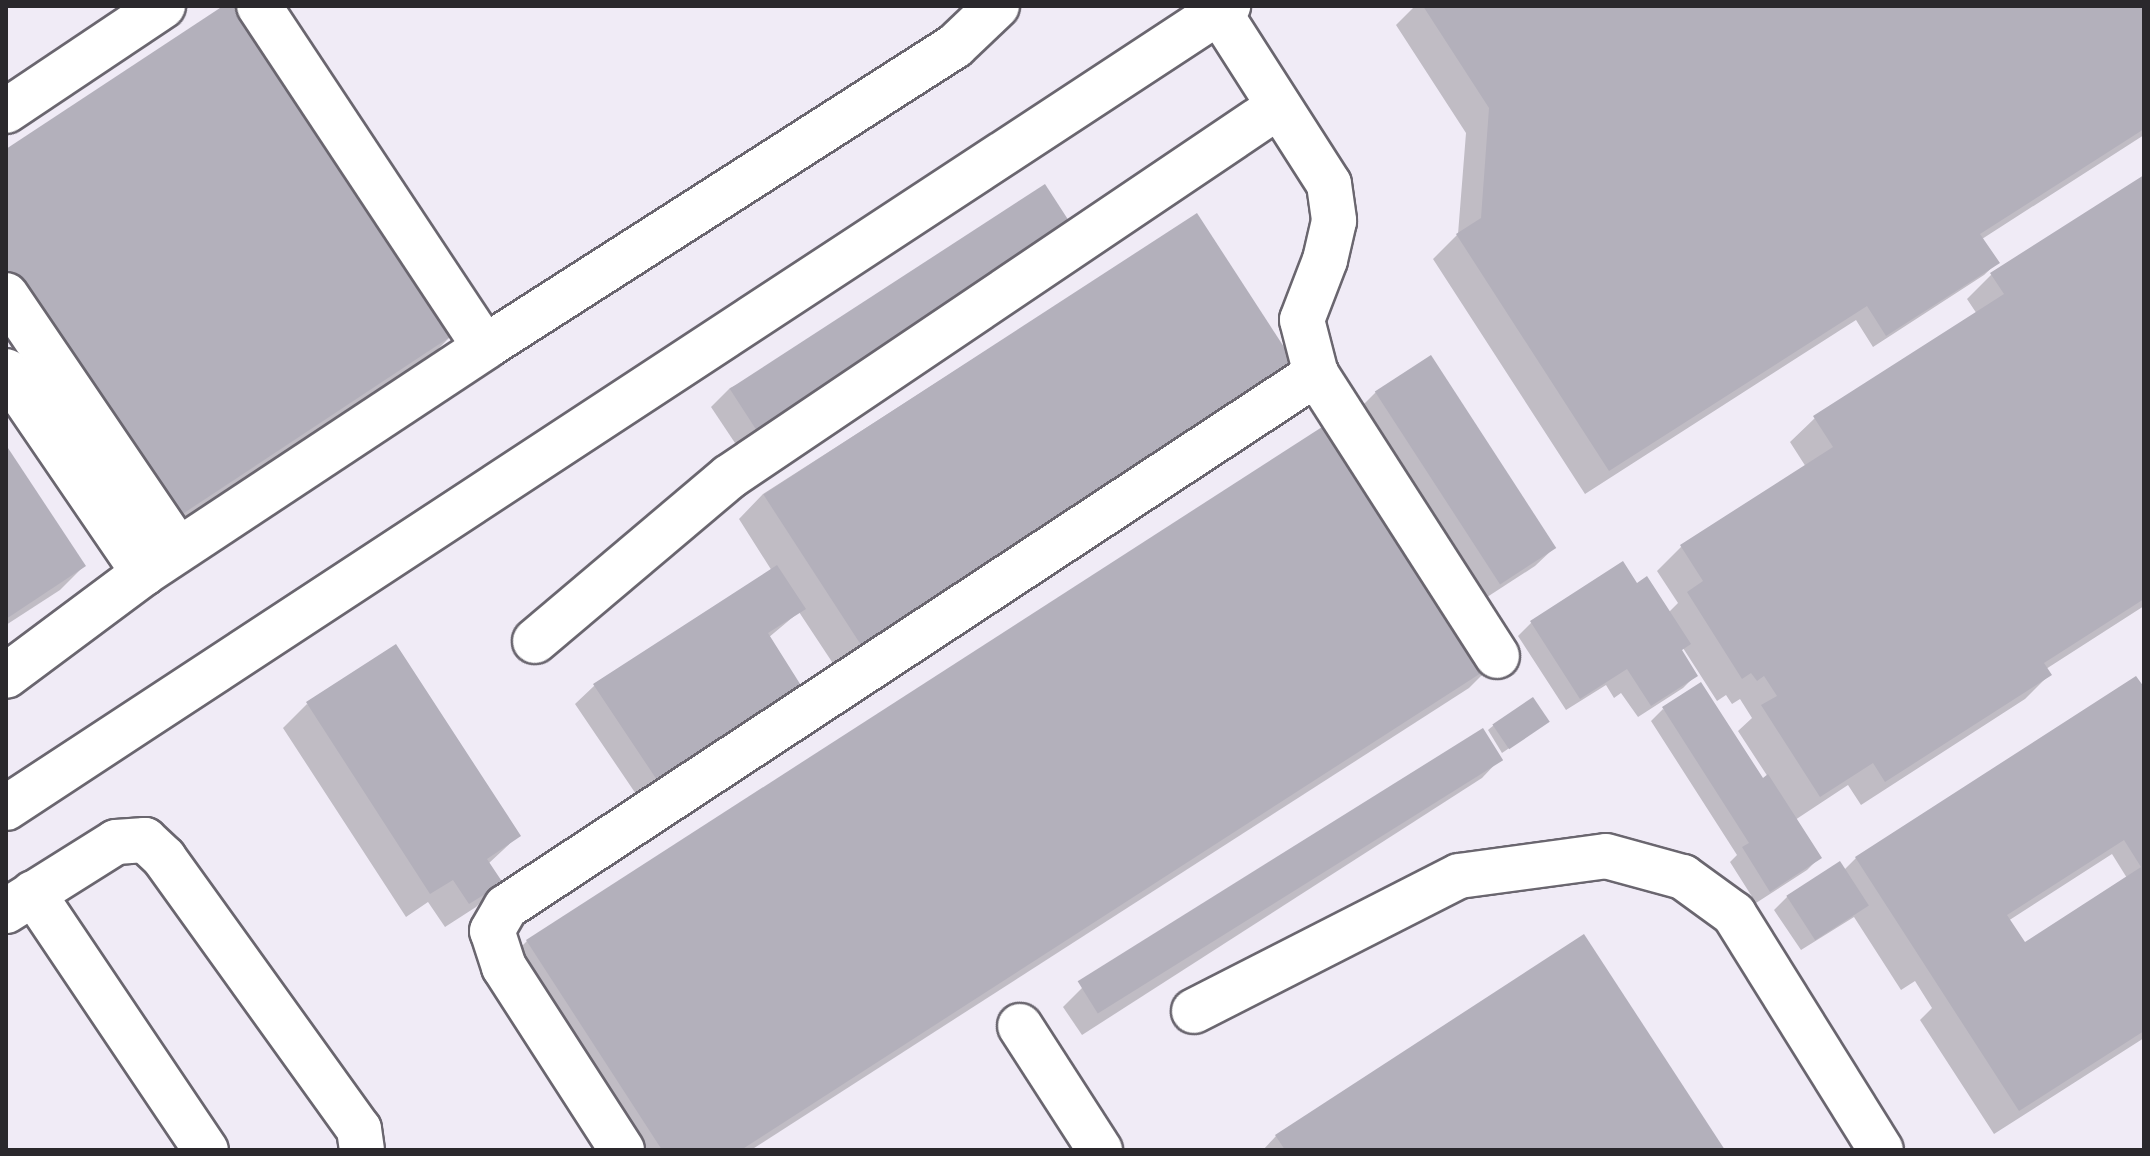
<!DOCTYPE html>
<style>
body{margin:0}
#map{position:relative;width:2150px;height:1156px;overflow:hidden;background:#f0ebf6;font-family:Manrope,sans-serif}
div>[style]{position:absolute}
.shadow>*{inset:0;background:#0003}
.building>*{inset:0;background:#b3b0bb;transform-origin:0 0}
.roads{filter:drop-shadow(2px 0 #6a666f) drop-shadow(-2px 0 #6a666f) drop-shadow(0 2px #6a666f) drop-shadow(0 -2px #6a666f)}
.minor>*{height:44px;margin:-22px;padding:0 22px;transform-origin:22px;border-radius:22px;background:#fff}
span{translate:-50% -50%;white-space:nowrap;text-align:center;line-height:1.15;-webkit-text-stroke:8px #fff;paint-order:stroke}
.frame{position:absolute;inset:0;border:8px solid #2a282c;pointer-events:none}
</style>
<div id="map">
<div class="shadow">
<div style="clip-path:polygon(227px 6px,456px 331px,432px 355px,147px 543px,9px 336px,6px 338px,6px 151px)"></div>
<div style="clip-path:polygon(1415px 6px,2144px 6px,2144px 135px,1982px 239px,1997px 263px,1984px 275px,1873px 347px,1856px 320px,1585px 494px,1433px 259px,1458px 234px,1466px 133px,1396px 25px)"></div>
<div style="clip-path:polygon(2144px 177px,2144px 606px,2046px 669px,2049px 675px,2025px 699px,1861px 805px,1848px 785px,1795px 820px,1819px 858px,1807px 870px,1756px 903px,1730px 862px,1737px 855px,1651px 721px,1663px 709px,1762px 781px,1768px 777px,1738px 731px,1752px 718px,1740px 699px,1732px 704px,1726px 695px,1717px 701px,1683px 648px,1680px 651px,1696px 675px,1683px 688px,1638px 717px,1621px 693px,1614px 698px,1606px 685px,1566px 710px,1518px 636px,1531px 623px,1622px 564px,1636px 585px,1668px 613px,1678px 603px,1657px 571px,1681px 547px,1806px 467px,1790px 442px,1815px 418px,1977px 314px,1967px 299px,1991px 275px)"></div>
<div style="clip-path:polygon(1196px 216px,1293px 365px,836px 668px,799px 612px,768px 638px,800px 686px,638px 797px,575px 704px,594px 686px,772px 571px,739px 519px,763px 494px)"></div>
<div style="clip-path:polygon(1069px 226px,737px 446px,711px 407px,730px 388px)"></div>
<div style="clip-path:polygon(1376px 392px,1554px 548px,1535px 566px,1481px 601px,1357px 411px)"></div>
<div style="clip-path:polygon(6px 449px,84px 566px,60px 590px,6px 625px)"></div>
<div style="clip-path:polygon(1493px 664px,1469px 688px,751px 1150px,623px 1150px,503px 965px,527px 941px)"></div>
<div style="clip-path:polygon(evenodd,2144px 691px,2144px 1038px,1994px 1134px,1920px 1020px,1932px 1008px,1915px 981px,1901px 990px,1854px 917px,1801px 950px,1774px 910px,1787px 897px,1844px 870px,1856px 858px,2144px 691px,2112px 854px,2127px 878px,2024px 944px,2008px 921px,2112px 854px)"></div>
<div style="clip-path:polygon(307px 704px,518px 836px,488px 864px,500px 883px,476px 907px,445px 927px,428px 902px,406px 917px,283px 728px)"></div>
<div style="clip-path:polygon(1547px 722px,1502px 753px,1488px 730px,1494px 725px)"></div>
<div style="clip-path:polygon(1482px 731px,1500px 759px,1482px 778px,1082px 1035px,1063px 1007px,1082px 988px)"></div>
<div style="clip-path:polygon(1276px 1136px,1722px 1150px,1263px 1150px)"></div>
</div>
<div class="building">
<div style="clip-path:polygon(223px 6px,243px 6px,459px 331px,172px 521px,6px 293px,6px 149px)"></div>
<div style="clip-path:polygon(1423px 6px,2144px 6px,2144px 129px,1980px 234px,2000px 263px,1886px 336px,1867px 306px,1609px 471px,1456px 234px,1481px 218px,1489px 108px)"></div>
<div style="clip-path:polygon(2144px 175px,2144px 599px,2044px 663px,2052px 675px,1885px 782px,1873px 763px,1820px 797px,1761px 705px,1777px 696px,1764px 676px,1757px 681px,1751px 673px,1742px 679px,1687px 592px,1703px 581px,1680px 545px,1833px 447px,1813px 416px,2004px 294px,1990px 273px)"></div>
<div style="left:1045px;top:184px;width:50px;height:376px;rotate:57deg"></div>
<div style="left:1197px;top:213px;width:181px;height:517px;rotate:57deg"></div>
<div style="left:1431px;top:355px;width:230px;height:67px;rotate:57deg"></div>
<div style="clip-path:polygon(1336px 418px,1495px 664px,741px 1150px,662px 1150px,526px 940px)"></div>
<div style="clip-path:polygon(6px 445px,86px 566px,6px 619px)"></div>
<div style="clip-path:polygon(1623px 561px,1637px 583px,1647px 576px,1691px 644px,1682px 650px,1698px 676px,1651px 706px,1627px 669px,1580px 699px,1530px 621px)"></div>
<div style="clip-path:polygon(777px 565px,806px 609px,768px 633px,802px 687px,657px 780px,593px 684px)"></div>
<div style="clip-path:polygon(396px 644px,521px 836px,487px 859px,503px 883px,469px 904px,453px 880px,430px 894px,306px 702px)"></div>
<div style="clip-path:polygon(evenodd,2136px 676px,2144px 687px,2144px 1031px,2019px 1111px,1855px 857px,2136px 676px,2124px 840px,2141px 867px,2025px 942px,2007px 915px,2124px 840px)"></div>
<div style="clip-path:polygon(1701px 682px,1763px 778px,1768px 774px,1822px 858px,1770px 892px,1742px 847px,1749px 843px,1662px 707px)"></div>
<div style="left:1533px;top:697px;width:30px;height:49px;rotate:56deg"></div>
<div style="left:1483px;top:728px;width:38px;height:478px;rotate:58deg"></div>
<div style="left:1840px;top:861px;width:53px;height:64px;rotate:57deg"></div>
<div style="clip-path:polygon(1584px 934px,1725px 1150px,1285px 1150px,1275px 1135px)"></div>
</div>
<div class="roads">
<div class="minor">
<div style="left:259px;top:6px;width:409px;rotate:56.5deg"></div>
<div style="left:1219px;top:12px;width:204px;rotate:57.4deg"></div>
<div style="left:1329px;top:184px;width:37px;rotate:82deg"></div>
<div style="left:1334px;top:221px;width:40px;rotate:103deg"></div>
<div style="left:1325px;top:260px;width:64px;rotate:111deg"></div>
<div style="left:1302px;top:320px;width:56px;rotate:75.5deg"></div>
<div style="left:1316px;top:374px;width:335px;rotate:57.3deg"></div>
<div style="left:6px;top:111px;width:189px;rotate:-33.8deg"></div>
<div style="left:6px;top:295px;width:307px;rotate:55.9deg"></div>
<div style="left:6px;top:371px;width:245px;rotate:55.7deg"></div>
<div style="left:144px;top:573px;width:172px;rotate:143.3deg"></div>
<div style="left:144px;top:573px;width:409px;rotate:-33.5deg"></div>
<div style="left:485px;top:347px;width:558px;rotate:-32.64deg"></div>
<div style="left:955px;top:46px;width:58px;rotate:-43.6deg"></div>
<div style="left:535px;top:641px;width:254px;rotate:-40.2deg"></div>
<div style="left:729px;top:477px;width:663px;rotate:-34deg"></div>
<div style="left:6px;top:808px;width:1462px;rotate:-33.28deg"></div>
<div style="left:33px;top:893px;width:310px;rotate:56.1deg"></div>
<div style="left:6px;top:911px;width:130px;rotate:-32.1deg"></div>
<div style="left:116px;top:842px;width:29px;rotate:-4deg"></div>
<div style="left:145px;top:840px;width:26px;rotate:43deg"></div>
<div style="left:164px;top:858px;width:334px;rotate:54.3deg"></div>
<div style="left:359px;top:1129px;width:21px;rotate:82deg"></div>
<div style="left:1194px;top:1011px;width:297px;rotate:-27deg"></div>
<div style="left:1459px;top:876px;width:148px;rotate:-7.7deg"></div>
<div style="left:1606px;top:856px;width:80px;rotate:15.3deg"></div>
<div style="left:1683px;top:877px;width:63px;rotate:36deg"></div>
<div style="left:1734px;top:914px;width:278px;rotate:58.1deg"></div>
<div style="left:1020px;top:1026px;width:148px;rotate:57.2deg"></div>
<div style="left:622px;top:1150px;width:218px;rotate:-122.8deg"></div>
<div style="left:504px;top:967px;width:38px;rotate:-108deg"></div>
<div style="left:492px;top:931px;width:28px;rotate:-60deg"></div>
<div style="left:506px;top:907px;width:970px;rotate:-33.35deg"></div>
</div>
</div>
<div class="frame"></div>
</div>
